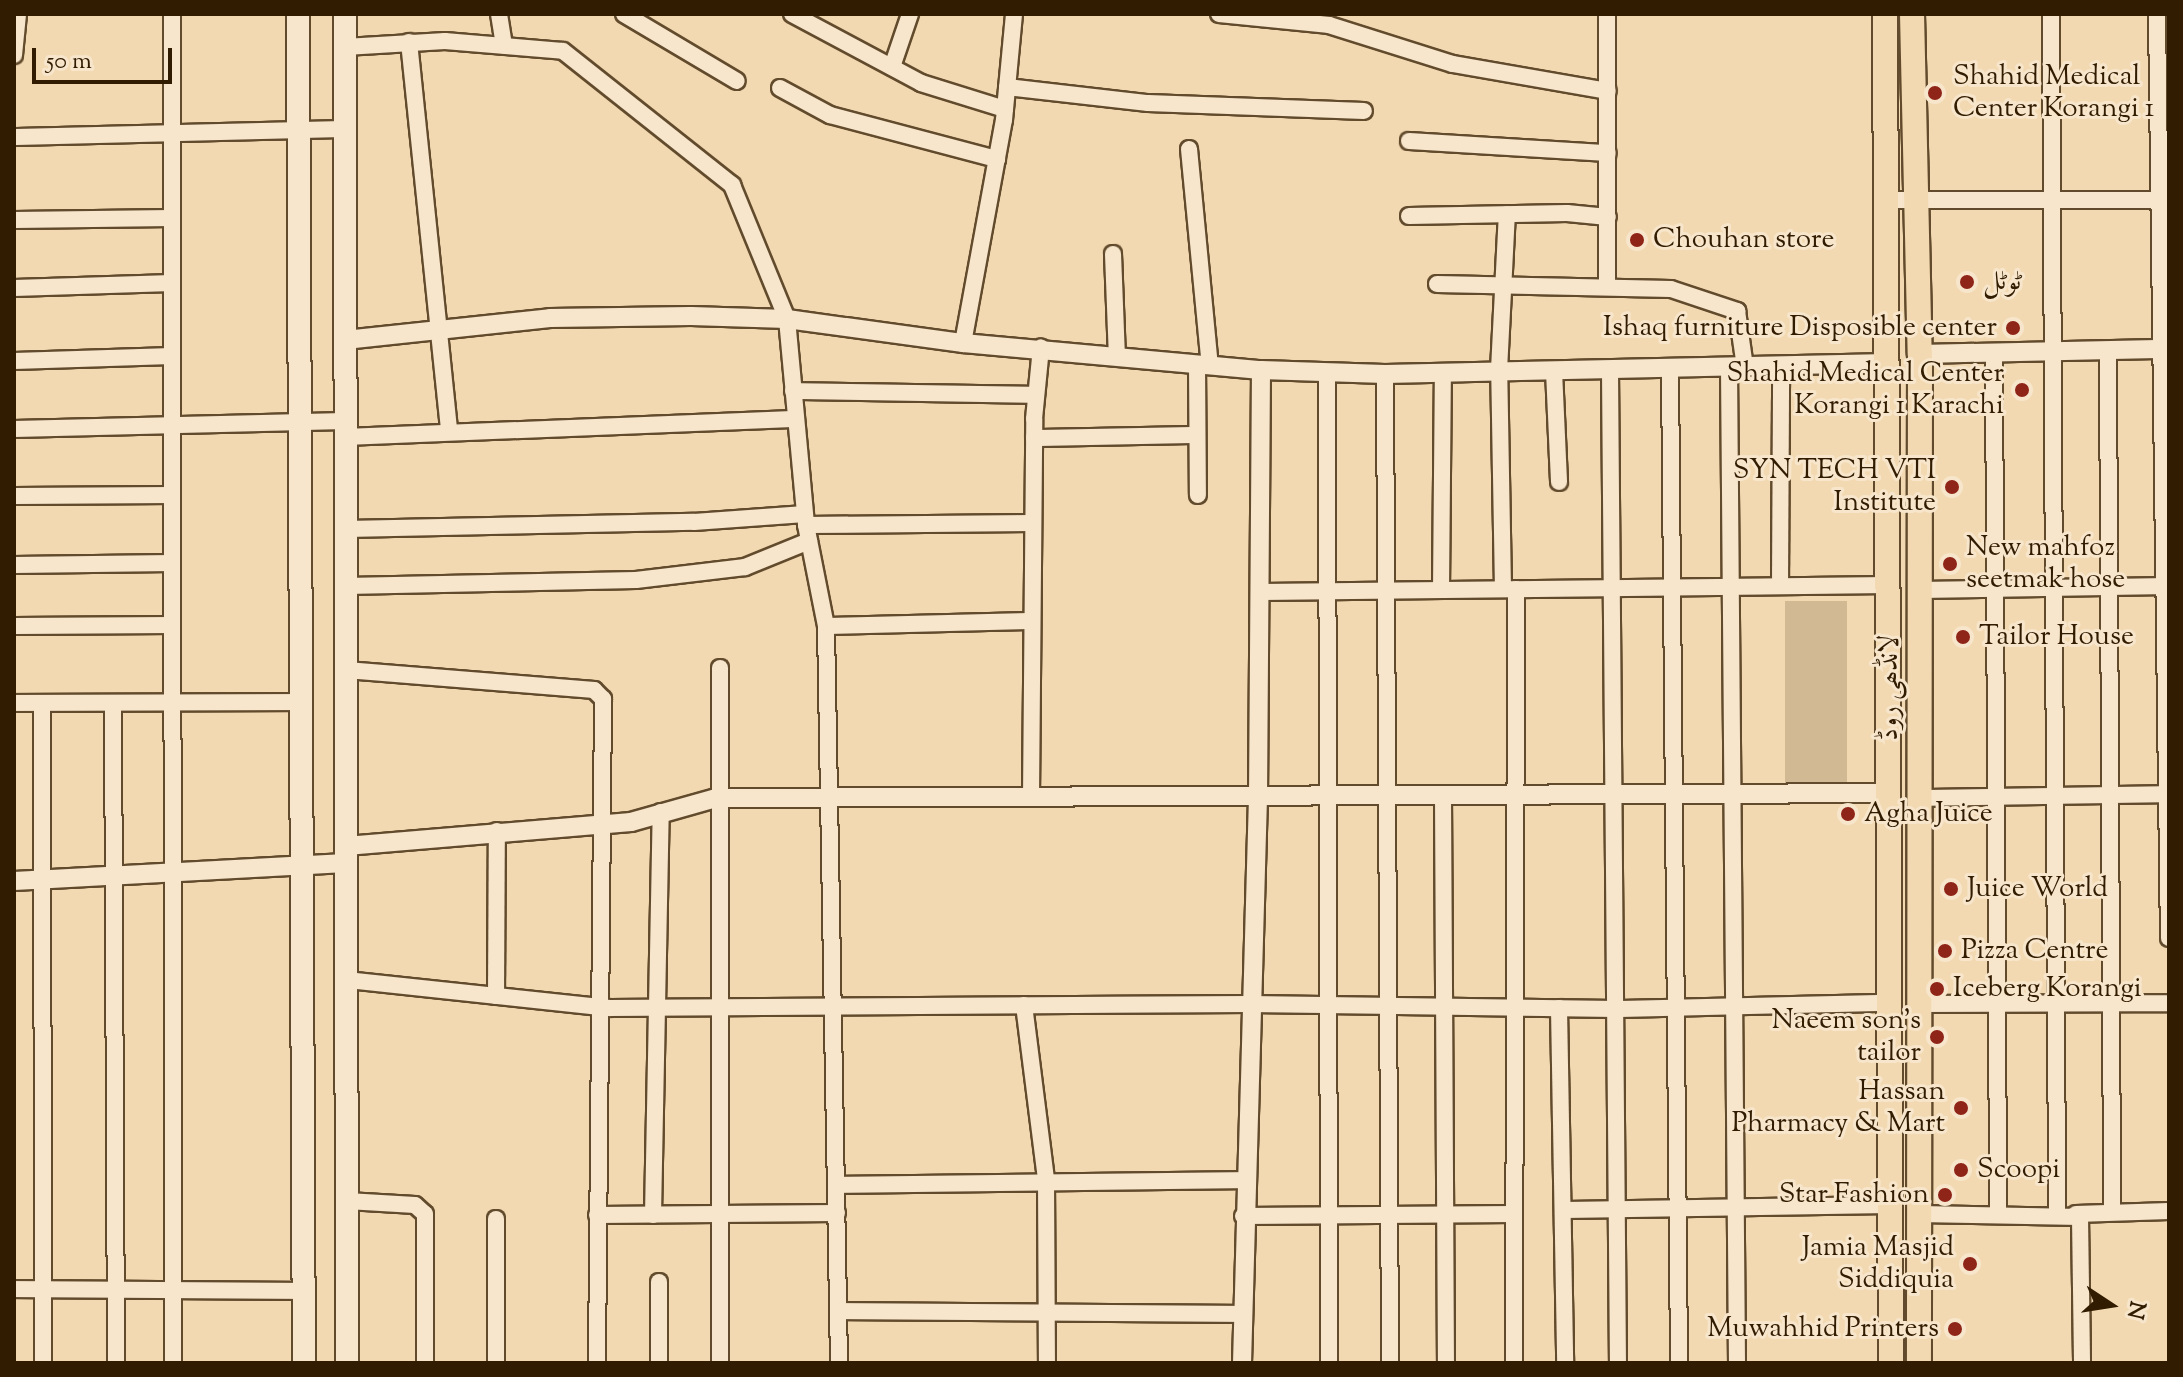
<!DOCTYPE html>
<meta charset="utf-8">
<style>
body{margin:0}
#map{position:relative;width:2183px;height:1377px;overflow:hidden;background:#f2d9b1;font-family:"Sorts Mill Goudy",Amiri,serif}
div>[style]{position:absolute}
.green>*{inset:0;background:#d1b993;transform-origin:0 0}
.roads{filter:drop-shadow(2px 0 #624b2d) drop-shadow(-2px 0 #624b2d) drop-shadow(0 2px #624b2d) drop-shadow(0 -2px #624b2d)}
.minor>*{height:16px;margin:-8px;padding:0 8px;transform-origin:8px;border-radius:8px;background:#f7e6cc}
.tertiary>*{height:18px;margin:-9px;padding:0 9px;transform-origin:9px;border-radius:9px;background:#f7e6cc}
.secondary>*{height:22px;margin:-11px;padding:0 11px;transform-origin:11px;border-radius:11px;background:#f7e6cc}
.primary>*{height:24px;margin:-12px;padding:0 12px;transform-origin:12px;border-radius:12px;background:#f2d9b1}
.dots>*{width:22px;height:22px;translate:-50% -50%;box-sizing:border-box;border:4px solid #f7e6cc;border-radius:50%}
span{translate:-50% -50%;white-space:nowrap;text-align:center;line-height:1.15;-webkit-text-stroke:6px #f7e6cc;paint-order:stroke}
.poi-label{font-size:28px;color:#321c01}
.left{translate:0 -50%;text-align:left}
.right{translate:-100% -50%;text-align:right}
.street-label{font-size:28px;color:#321c01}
.frame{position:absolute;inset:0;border:16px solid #321c01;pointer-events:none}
.north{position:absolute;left:2071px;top:1265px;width:80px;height:80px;-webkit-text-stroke:6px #f7e6cc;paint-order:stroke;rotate:102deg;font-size:22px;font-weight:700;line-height:32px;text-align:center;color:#321c01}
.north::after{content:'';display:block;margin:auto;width:28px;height:36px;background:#321c01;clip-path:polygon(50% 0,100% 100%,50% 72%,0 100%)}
.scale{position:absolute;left:32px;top:48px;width:140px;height:36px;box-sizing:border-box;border:4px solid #321c01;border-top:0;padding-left:10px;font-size:24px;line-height:28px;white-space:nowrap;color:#321c01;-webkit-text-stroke:6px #f7e6cc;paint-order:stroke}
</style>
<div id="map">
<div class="green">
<div style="left:1785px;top:601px;width:62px;height:185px"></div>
</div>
<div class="roads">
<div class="minor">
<div style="left:172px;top:14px;width:1349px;rotate:89.96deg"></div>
<div style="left:499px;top:14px;width:32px;rotate:81deg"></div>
<div style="left:624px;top:14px;width:131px;rotate:30.7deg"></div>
<div style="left:792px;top:14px;width:146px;rotate:28.1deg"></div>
<div style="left:921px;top:83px;width:88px;rotate:17.2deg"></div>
<div style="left:1219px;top:14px;width:111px;rotate:5.7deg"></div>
<div style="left:1329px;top:25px;width:130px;rotate:17.5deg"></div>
<div style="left:1453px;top:64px;width:157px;rotate:9.9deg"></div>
<div style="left:1607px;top:14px;width:272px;rotate:90deg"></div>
<div style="left:2051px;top:14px;width:1199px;rotate:89.71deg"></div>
<div style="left:2157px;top:14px;width:924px;rotate:89.26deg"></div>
<div style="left:409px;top:42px;width:389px;rotate:84.1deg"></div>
<div style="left:345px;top:47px;width:100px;rotate:-3.4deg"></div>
<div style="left:445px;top:41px;width:118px;rotate:4.8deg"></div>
<div style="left:563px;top:51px;width:216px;rotate:38.4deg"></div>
<div style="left:732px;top:185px;width:145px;rotate:67.7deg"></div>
<div style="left:787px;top:319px;width:207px;rotate:84.7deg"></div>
<div style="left:806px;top:525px;width:103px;rotate:78.8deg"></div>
<div style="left:826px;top:626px;width:737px;rotate:88.99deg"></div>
<div style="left:14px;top:55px;width:41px;rotate:-84.4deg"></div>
<div style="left:892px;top:67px;width:56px;rotate:-71.2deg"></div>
<div style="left:1007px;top:87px;width:142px;rotate:6.5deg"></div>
<div style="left:1148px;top:103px;width:216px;rotate:2.1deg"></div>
<div style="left:780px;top:88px;width:57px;rotate:28.4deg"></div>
<div style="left:830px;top:115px;width:173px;rotate:14.8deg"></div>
<div style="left:14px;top:137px;width:331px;rotate:-1.4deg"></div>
<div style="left:1409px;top:141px;width:199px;rotate:3.5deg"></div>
<div style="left:1189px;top:149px;width:218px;rotate:84.5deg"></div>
<div style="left:1886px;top:200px;width:283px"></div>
<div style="left:1409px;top:216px;width:158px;rotate:-1.1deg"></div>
<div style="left:1567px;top:213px;width:41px;rotate:5.6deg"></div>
<div style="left:14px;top:220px;width:158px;rotate:-0.7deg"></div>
<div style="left:1113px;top:254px;width:103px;rotate:87.8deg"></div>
<div style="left:1437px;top:284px;width:234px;rotate:1.2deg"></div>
<div style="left:1671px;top:289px;width:70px;rotate:18.4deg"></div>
<div style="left:1737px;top:311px;width:57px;rotate:81.9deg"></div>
<div style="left:14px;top:288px;width:158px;rotate:-1.8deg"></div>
<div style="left:963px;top:343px;width:227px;rotate:-79.6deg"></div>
<div style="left:1004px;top:120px;width:106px;rotate:-84.6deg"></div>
<div style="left:2108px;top:350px;width:862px;rotate:89.73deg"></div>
<div style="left:1994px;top:352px;width:860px;rotate:89.73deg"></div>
<div style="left:14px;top:361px;width:158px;rotate:-1.8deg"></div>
<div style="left:1197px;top:364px;width:131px;rotate:89.6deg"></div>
<div style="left:1729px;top:367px;width:996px;rotate:89.54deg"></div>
<div style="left:1670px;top:370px;width:993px;rotate:89.48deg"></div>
<div style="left:1554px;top:371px;width:111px;rotate:87.4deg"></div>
<div style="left:1610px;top:371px;width:992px;rotate:89.54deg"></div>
<div style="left:1327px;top:372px;width:991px;rotate:89.88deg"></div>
<div style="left:1385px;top:374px;width:989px;rotate:89.71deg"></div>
<div style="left:793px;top:391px;width:243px;rotate:0.9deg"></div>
<div style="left:14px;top:429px;width:331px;rotate:-1.4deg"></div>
<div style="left:345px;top:437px;width:448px;rotate:-2.3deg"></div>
<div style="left:1034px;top:438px;width:163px;rotate:-1.1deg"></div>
<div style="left:14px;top:496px;width:158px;rotate:-0.4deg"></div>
<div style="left:806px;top:525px;width:226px;rotate:-0.5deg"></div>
<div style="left:346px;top:529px;width:348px;rotate:-1.2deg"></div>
<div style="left:694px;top:522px;width:111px;rotate:-4.1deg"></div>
<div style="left:14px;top:565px;width:158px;rotate:-0.7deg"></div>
<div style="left:1780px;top:585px;width:219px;rotate:-89.7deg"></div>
<div style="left:346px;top:586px;width:290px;rotate:-1.2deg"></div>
<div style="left:636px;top:580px;width:110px;rotate:-6.8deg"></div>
<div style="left:745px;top:567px;width:69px;rotate:-22.1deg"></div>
<div style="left:1503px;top:589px;width:219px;rotate:-91deg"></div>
<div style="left:1499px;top:370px;width:156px;rotate:-87.1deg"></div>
<div style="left:1441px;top:590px;width:218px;rotate:-89.5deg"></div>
<div style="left:1920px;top:590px;width:249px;rotate:-0.9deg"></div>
<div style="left:1261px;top:592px;width:628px;rotate:-0.64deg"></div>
<div style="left:14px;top:626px;width:158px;rotate:-0.4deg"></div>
<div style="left:826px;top:626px;width:205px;rotate:-1.4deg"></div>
<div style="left:720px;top:668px;width:695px;rotate:90deg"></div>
<div style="left:346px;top:670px;width:249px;rotate:4.6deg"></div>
<div style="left:594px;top:690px;width:13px;rotate:45deg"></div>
<div style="left:603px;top:699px;width:664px;rotate:90.52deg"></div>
<div style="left:14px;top:703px;width:287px;rotate:-0.2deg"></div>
<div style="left:42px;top:703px;width:660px;rotate:89.91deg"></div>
<div style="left:113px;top:703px;width:660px;rotate:89.74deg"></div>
<div style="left:1443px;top:796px;width:567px;rotate:89.7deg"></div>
<div style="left:1031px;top:797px;width:378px;rotate:-89.5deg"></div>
<div style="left:1034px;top:419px;width:72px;rotate:-84.4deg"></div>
<div style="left:1919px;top:798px;width:250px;rotate:-0.9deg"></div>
<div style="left:347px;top:980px;width:263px;rotate:6.1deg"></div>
<div style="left:609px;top:1008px;width:641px;rotate:-0.36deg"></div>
<div style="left:1250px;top:1004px;width:366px;rotate:0.8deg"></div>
<div style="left:1616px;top:1009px;width:273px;rotate:-1.3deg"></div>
<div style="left:496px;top:996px;width:165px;rotate:-89.7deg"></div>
<div style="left:1919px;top:1004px;width:250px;rotate:-0.2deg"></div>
<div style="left:1024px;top:1005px;width:176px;rotate:82.8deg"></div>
<div style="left:1046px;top:1180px;width:183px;rotate:89.7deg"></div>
<div style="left:1559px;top:1008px;width:355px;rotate:89deg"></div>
<div style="left:837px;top:1185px;width:408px;rotate:-0.7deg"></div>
<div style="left:347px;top:1201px;width:68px;rotate:3.4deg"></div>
<div style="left:415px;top:1205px;width:13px;rotate:42deg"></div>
<div style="left:425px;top:1214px;width:149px;rotate:90deg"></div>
<div style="left:1565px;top:1210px;width:325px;rotate:-0.9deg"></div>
<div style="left:1919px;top:1214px;width:161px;rotate:1.1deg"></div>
<div style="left:2080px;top:1217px;width:146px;rotate:89.2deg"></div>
<div style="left:2076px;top:1214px;width:93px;rotate:-1.8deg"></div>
<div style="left:597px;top:1215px;width:240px;rotate:-0.5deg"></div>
<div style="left:653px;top:1215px;width:403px;rotate:-88.9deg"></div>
<div style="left:1243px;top:1216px;width:271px;rotate:-0.4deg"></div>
<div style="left:14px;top:1289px;width:290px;rotate:0.4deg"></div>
<div style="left:838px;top:1311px;width:405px;rotate:0.4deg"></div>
<div style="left:496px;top:1363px;width:144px;rotate:-90deg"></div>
<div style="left:659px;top:1363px;width:81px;rotate:-90deg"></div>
<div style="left:1514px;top:1363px;width:774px;rotate:-89.85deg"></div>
</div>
<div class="tertiary">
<div style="left:345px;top:340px;width:206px;rotate:-6.1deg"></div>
<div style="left:550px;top:318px;width:141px;rotate:-0.8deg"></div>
<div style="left:691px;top:316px;width:96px;rotate:1.8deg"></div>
<div style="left:787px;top:319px;width:178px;rotate:7.8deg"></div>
<div style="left:963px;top:343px;width:299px;rotate:5.2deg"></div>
<div style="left:1261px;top:370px;width:124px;rotate:1.8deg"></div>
<div style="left:1385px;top:374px;width:503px;rotate:-1.25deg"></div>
<div style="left:1920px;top:354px;width:249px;rotate:-1.2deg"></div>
<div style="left:346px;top:846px;width:286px;rotate:-4.8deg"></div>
<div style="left:631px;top:822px;width:88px;rotate:-15.8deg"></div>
<div style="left:716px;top:798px;width:1171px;rotate:-0.24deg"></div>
<div style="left:14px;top:881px;width:332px;rotate:-3.1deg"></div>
<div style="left:1242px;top:1363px;width:564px;rotate:-88.38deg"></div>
<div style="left:1258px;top:799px;width:429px;rotate:-89.6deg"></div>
</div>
<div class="secondary">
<div style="left:298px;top:14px;width:1349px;rotate:89.75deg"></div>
<div style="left:345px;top:14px;width:1349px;rotate:89.92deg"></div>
</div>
<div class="primary">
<div style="left:1885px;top:14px;width:1349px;rotate:89.75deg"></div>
<div style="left:1912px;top:14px;width:340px;rotate:88.7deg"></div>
<div style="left:1920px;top:354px;width:1009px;rotate:90.06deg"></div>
</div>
</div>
<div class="dots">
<div style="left:1935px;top:93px;background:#8f2418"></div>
<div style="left:1637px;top:240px;background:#8f2418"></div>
<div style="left:1967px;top:282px;background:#8f2418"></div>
<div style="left:2013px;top:328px;background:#8f2418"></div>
<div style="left:2022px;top:390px;background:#8f2418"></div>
<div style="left:1952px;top:487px;background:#8f2418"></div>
<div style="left:1950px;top:564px;background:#8f2418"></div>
<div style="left:1963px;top:637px;background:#8f2418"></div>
<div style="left:1848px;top:814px;background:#8f2418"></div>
<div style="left:1951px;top:889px;background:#8f2418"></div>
<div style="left:1945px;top:951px;background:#8f2418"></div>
<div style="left:1937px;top:989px;background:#8f2418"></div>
<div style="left:1937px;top:1037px;background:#8f2418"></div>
<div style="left:1961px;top:1108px;background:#8f2418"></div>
<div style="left:1961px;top:1170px;background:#8f2418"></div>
<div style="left:1945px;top:1195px;background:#8f2418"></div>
<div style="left:1970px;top:1264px;background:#8f2418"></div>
<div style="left:1955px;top:1329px;background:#8f2418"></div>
</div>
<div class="poi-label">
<span class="left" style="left:1953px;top:93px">Shahid Medical<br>Center Korangi 1</span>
<span class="left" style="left:1653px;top:240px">Chouhan store</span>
<span class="left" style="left:1983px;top:282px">ٹوٹل</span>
<span class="right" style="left:1997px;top:328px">Ishaq furniture Disposible center</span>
<span class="right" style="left:2004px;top:390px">Shahid Medical Center<br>Korangi 1 Karachi</span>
<span class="right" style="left:1936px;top:487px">SYN TECH VTI<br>Institute</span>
<span class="left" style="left:1966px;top:564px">New mahfoz<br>seetmak hose</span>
<span class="left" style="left:1979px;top:637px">Tailor House</span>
<span class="left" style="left:1864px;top:814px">Agha Juice</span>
<span class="left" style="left:1967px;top:889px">Juice World</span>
<span class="left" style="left:1961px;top:951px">Pizza Centre</span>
<span class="left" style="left:1953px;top:989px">Iceberg Korangi</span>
<span class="right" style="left:1921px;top:1037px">Naeem son’s<br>tailor</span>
<span class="right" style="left:1945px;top:1108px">Hassan<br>Pharmacy &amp; Mart</span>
<span class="left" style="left:1977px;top:1170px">Scoopi</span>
<span class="right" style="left:1929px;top:1195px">Star Fashion</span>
<span class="right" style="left:1954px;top:1264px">Jamia Masjid<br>Siddiquia</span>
<span class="right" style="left:1939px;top:1329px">Muwahhid Printers</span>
</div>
<div class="street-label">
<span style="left:1890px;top:688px;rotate:-90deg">لانڈھی روڈ</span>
</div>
<div class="frame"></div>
<div class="north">N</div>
<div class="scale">50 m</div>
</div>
